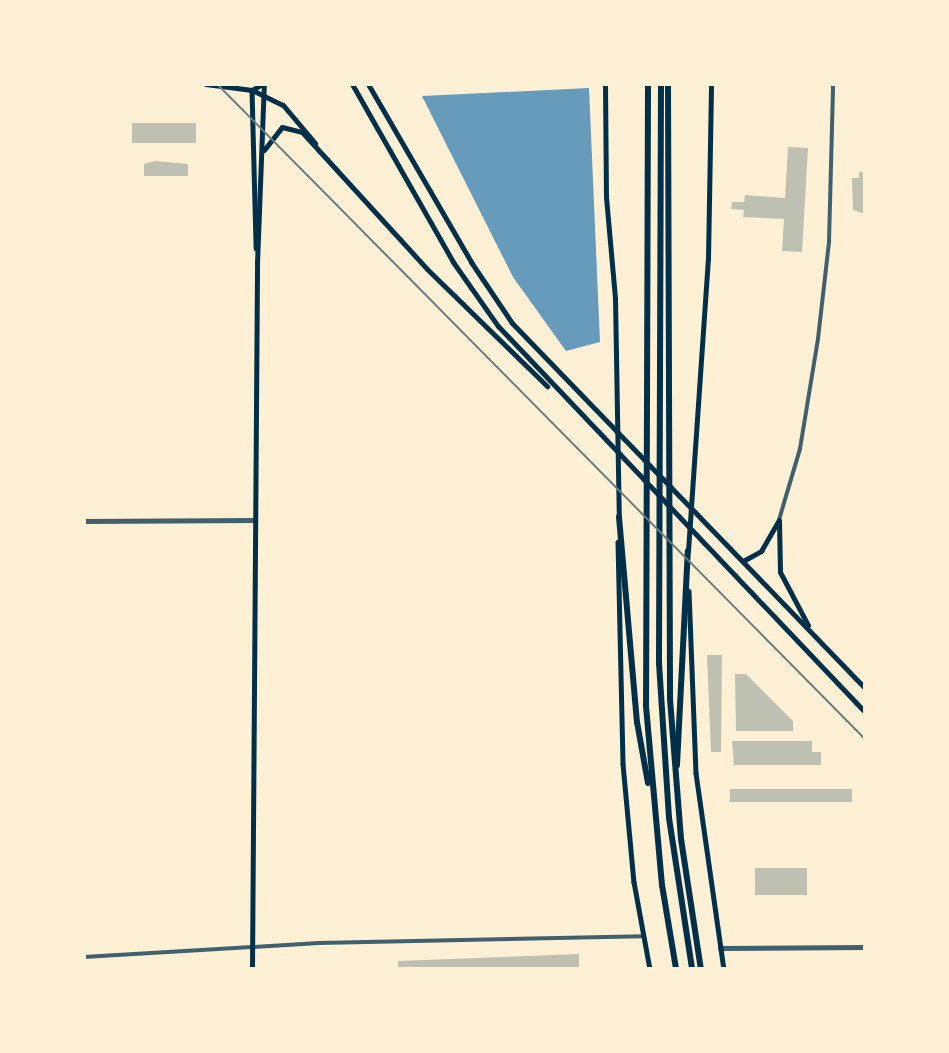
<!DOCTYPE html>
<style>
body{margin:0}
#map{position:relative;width:949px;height:1053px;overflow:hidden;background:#fdf0d5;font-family:"Titillium Web",sans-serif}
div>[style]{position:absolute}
.water>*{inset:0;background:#669bbc}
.building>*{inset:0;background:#bec0b2;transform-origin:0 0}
.minor>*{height:3.5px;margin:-1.75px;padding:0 1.75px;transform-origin:1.75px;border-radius:1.75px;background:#3f606c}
.tertiary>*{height:4.5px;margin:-2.25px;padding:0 2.25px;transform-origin:2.25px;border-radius:2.25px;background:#3f606c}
.secondary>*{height:4.5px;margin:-2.25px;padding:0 2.25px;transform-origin:2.25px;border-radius:2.25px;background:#003049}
.primary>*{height:5px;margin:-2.5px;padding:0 2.5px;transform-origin:2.5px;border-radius:2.5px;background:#003049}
.trunk>*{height:5px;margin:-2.5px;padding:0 2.5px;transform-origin:2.5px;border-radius:2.5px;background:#003049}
.motorway>*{height:6px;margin:-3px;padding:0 3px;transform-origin:3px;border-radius:3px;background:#003049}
.rail>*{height:2px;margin:-1px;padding:0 1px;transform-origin:1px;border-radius:1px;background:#657d81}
span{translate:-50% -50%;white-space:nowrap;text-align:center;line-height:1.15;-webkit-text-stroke:6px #fdf0d5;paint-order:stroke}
.frame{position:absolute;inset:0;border:86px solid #fdf0d5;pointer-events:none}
</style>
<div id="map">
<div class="water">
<div style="clip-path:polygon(589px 88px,600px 342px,566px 351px,513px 277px,422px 96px)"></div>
</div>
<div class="building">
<div style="left:132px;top:123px;width:64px;height:20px"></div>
<div style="clip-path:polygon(788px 147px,808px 148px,802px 252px,782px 251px,784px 219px,743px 217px,744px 210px,731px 209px,732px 202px,744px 202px,745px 195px,785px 198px)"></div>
<div style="clip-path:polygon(155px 161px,188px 164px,188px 176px,144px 176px,144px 164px)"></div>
<div style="clip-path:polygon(859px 172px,865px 172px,865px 214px,853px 210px,852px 178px,859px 178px)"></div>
<div style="clip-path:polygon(707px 655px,722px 655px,721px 752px,711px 752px)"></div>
<div style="clip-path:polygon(735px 674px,746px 674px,793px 721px,793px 731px,736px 731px)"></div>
<div style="clip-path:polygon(732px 741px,812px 741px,812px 752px,821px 752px,821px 765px,734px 765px)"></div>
<div style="left:730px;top:789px;width:122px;height:13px"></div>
<div style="left:755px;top:868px;width:52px;height:27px"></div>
<div style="clip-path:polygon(579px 954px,579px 969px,398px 969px,398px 961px)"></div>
</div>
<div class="minor">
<div style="left:779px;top:520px;width:74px;rotate:-73.5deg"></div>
<div style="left:800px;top:449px;width:111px;rotate:-80.7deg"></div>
<div style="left:818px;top:339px;width:98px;rotate:-83.5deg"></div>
<div style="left:829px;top:242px;width:158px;rotate:-88.5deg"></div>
<div style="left:84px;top:957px;width:235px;rotate:-3.4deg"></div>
<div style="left:319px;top:943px;width:324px;rotate:-1.2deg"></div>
</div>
<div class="tertiary">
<div style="left:84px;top:521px;width:170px;rotate:-0.3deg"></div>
<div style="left:720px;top:948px;width:145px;rotate:-0.4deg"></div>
</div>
<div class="secondary">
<div style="left:84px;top:84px;width:32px"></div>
<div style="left:206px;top:84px;width:46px;rotate:7.4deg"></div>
<div style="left:252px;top:90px;width:158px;rotate:88.5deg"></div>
<div style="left:618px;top:542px;width:222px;rotate:88.7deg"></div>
<div style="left:623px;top:764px;width:119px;rotate:84.7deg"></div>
<div style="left:634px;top:882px;width:88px;rotate:79.6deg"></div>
<div style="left:689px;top:591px;width:182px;rotate:87.8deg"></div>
<div style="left:696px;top:773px;width:198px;rotate:81.9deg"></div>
<div style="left:252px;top:969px;width:706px;rotate:-89.59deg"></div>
<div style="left:257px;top:263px;width:179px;rotate:-87.8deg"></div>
</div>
<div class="primary">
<div style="left:352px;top:84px;width:205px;rotate:60.4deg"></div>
<div style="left:453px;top:262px;width:78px;rotate:54.9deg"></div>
<div style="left:498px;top:326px;width:533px;rotate:46.45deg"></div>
<div style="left:368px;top:84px;width:206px;rotate:59.9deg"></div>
<div style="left:471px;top:262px;width:73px;rotate:56.1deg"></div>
<div style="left:512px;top:323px;width:508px;rotate:45.96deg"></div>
<div style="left:264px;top:150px;width:29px;rotate:-52deg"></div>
<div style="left:282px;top:127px;width:21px;rotate:14deg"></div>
<div style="left:302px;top:132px;width:185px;rotate:47.6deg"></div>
<div style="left:427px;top:269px;width:168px;rotate:44.3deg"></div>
<div style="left:779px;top:520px;width:52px;rotate:88.9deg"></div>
<div style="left:780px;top:572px;width:60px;rotate:62.2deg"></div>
<div style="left:743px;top:561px;width:21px;rotate:-29deg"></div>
<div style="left:761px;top:551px;width:34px;rotate:-60deg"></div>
</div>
<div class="trunk">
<div style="left:605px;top:84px;width:113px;rotate:89.5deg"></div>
<div style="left:606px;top:197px;width:101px;rotate:84.9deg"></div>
<div style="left:615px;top:298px;width:219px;rotate:89deg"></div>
<div style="left:252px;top:90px;width:34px;rotate:26deg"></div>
<div style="left:283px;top:105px;width:50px;rotate:49.9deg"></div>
<div style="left:252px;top:90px;width:12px;rotate:-31deg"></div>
<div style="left:688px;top:551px;width:293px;rotate:-86.1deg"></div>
<div style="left:708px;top:259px;width:175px;rotate:-89deg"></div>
</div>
<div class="motorway">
<div style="left:648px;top:84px;width:622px;rotate:90.18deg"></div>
<div style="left:646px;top:706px;width:180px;rotate:84.9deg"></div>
<div style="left:662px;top:885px;width:85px;rotate:80.5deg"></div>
<div style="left:661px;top:84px;width:579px;rotate:90.2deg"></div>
<div style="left:659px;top:663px;width:155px;rotate:86.3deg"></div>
<div style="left:669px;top:818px;width:153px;rotate:81.3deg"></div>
<div style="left:668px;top:84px;width:615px;rotate:89.81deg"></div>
<div style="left:670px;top:699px;width:140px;rotate:85.5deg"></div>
<div style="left:681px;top:839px;width:132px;rotate:81.3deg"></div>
<div style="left:619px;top:517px;width:206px;rotate:85deg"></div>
<div style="left:637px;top:722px;width:62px;rotate:79.8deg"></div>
<div style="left:677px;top:765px;width:214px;rotate:-87.1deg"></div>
</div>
<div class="rail">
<div style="left:217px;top:84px;width:921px;rotate:45.31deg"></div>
</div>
<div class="frame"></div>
</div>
